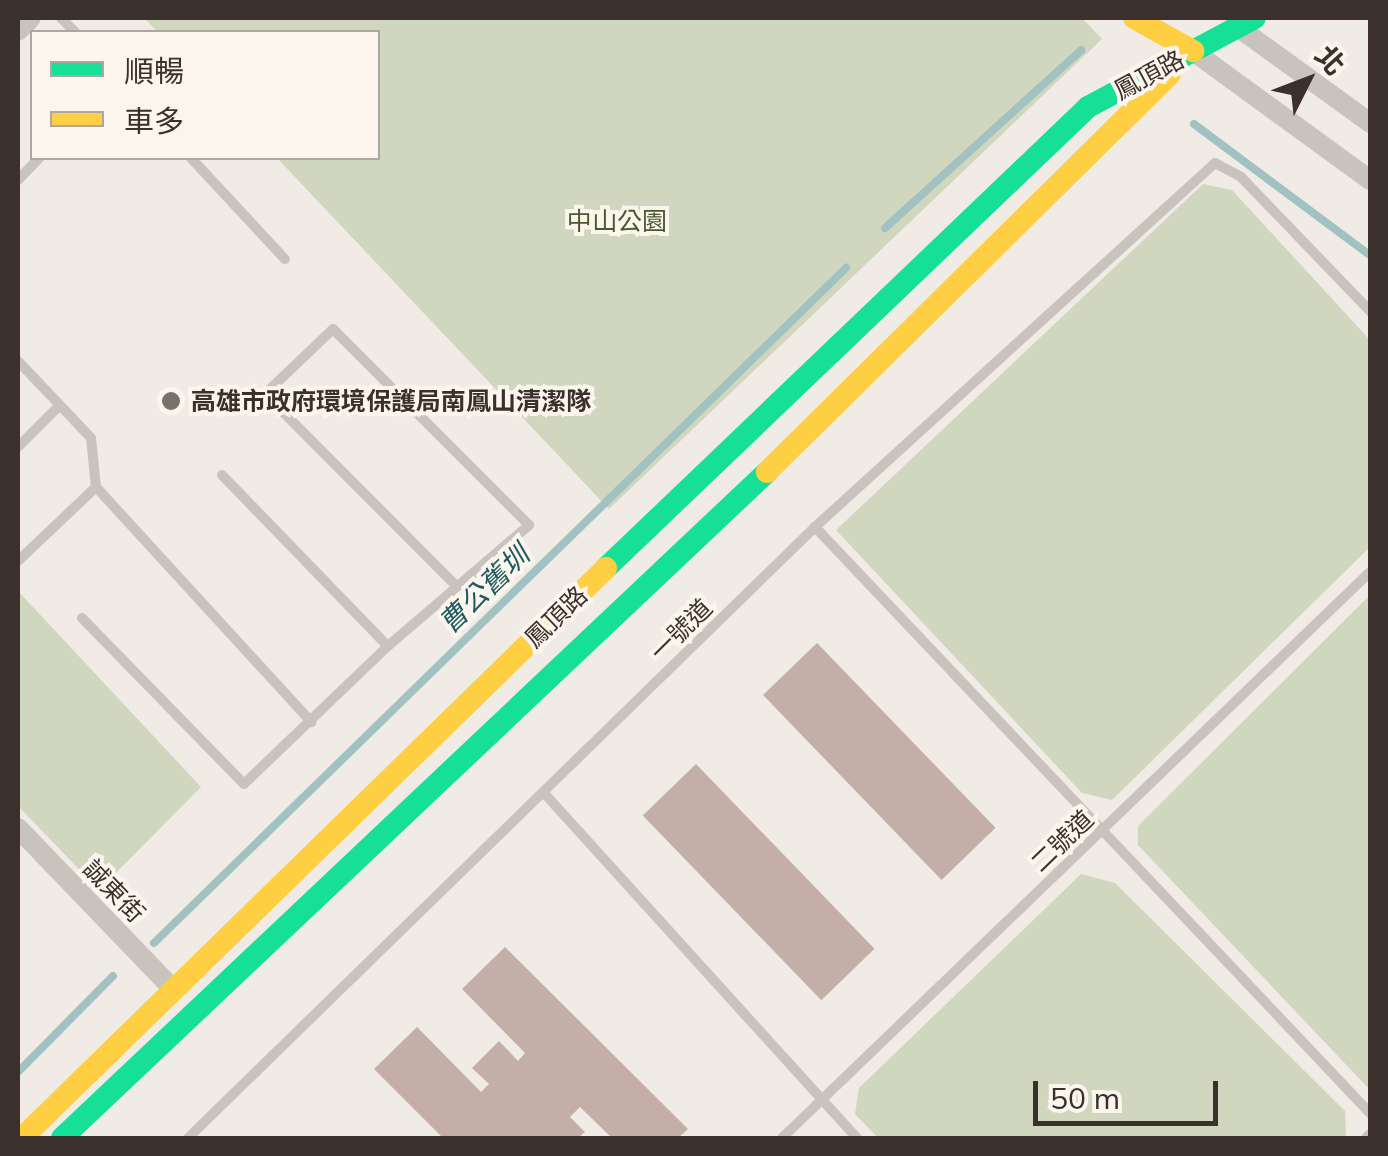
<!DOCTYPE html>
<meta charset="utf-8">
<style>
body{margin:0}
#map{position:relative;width:1388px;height:1156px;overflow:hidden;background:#f0ebe5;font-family:Mulish,"Noto Sans TC",sans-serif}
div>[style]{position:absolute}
.green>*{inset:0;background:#d1d6bf}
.stream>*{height:8px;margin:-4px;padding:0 4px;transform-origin:4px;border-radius:4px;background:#a1c2c1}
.building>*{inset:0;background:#c3afa7;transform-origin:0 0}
.lane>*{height:10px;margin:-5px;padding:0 5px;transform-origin:5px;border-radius:5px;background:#c9c3be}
.street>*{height:20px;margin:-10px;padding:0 10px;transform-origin:10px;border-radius:10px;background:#c9c3be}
.fast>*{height:22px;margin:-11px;padding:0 11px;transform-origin:11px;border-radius:11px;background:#16e098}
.slow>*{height:22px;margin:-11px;padding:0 11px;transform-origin:11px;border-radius:11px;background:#ffcf43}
.dots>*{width:28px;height:28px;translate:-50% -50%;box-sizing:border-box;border:5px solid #fbf5ee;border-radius:50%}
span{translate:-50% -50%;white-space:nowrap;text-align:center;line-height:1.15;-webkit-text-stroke:8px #fbf5ee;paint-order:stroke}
.street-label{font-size:25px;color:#3b302b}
.park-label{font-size:25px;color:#4a5a2e}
.poi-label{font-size:25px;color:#3b302b;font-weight:700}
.left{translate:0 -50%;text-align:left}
.water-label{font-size:28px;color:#1f5a5e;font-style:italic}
.frame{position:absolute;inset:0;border:20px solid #3b302b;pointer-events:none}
.legend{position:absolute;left:30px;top:30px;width:350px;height:130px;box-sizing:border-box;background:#fbf5ee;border:2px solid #aea6a0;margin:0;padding:12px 18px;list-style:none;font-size:30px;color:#3b302b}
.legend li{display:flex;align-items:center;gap:20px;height:50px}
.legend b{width:50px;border:2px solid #aea6a0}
.north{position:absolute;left:1258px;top:30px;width:100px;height:100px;-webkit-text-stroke:8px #fbf5ee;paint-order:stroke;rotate:48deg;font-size:28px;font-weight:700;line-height:40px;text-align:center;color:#3b302b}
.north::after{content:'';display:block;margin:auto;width:35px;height:45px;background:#3b302b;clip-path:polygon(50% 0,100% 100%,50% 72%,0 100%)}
.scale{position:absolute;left:1033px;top:1081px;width:185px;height:45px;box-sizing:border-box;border:5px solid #3b302b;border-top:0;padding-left:12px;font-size:30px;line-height:35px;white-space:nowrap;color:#3b302b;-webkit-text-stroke:8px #fbf5ee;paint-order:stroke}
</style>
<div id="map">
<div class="green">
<div style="clip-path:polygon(144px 18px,1082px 18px,1102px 39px,609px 509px,277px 158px,378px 158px,378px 32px,158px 32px)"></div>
<div style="clip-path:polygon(1203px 184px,1232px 190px,1370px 340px,1370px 547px,1112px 800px,1082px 793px,836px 530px)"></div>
<div style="clip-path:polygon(18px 591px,201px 787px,99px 890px,18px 806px)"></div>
<div style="clip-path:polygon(1370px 595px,1370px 1090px,1138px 845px,1138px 826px)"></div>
<div style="clip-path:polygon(1081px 874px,1115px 883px,1345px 1111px,1346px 1138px,878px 1138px,855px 1114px,859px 1088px)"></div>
</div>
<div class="stream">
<div style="left:1194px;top:124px;width:219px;rotate:36.7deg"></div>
<div style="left:885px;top:228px;width:265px;rotate:-42.2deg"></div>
<div style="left:154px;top:943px;width:967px;rotate:-44.29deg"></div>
<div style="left:18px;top:1072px;width:135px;rotate:-45.3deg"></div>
</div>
<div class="building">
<div style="left:817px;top:643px;width:257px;height:75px;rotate:46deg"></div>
<div style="left:696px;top:764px;width:257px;height:74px;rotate:46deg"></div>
<div style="clip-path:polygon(505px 947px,688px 1129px,678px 1138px,612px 1138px,580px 1107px,570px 1117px,585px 1132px,578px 1138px,443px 1138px,374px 1069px,417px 1027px,481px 1092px,489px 1084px,472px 1068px,499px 1041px,518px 1061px,525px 1053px,462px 989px)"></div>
</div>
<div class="lane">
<div style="left:61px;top:18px;width:20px;rotate:45deg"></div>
<div style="left:191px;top:158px;width:138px;rotate:47.1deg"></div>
<div style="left:18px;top:180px;width:30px;rotate:-46deg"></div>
<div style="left:18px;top:361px;width:106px;rotate:46.5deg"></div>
<div style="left:91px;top:438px;width:49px;rotate:84.2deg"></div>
<div style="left:96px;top:487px;width:108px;rotate:136.5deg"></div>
<div style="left:18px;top:447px;width:59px;rotate:-45deg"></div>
<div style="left:222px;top:475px;width:238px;rotate:45.9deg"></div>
<div style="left:96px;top:487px;width:319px;rotate:47.5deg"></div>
<div style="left:815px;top:527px;width:807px;rotate:46.56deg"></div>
<div style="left:82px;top:618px;width:232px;rotate:45.7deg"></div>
<div style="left:244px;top:784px;width:199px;rotate:-43.8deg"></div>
<div style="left:388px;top:646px;width:186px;rotate:-40.6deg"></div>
<div style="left:529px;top:525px;width:277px;rotate:-135deg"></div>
<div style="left:333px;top:329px;width:94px;rotate:136.3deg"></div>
<div style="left:265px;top:394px;width:271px;rotate:45.1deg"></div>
<div style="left:544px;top:793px;width:466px;rotate:47.8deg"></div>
<div style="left:188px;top:1138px;width:875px;rotate:-44.26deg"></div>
<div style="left:815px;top:527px;width:541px;rotate:-42.3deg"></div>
<div style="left:1215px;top:163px;width:30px;rotate:28deg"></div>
<div style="left:1241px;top:177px;width:186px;rotate:46.1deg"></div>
<div style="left:782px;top:1138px;width:816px;rotate:-43.91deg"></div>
<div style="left:1366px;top:1138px;width:6px;rotate:-45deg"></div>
</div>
<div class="street">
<div style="left:1239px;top:28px;width:162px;rotate:35.9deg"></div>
<div style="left:18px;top:31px;width:18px;rotate:-45deg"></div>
<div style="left:1193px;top:51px;width:219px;rotate:36.1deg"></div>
<div style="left:18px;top:828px;width:225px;rotate:46.1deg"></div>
</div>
<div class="fast">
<div style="left:606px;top:568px;width:667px;rotate:-43.72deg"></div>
<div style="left:1088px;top:107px;width:189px;rotate:-28.1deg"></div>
<div style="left:62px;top:1138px;width:970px;rotate:-43.37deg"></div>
</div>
<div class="slow">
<div style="left:1134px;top:18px;width:68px;rotate:29.2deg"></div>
<div style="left:767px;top:472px;width:566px;rotate:-44.64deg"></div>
<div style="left:22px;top:1138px;width:816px;rotate:-44.3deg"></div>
</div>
<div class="dots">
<div style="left:171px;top:401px;background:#7a716c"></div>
</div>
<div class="street-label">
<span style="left:1149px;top:75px;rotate:-28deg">鳳頂路</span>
<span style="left:556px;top:617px;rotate:-44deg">鳳頂路</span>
<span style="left:681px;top:630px;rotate:-45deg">一號道</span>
<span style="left:1062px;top:841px;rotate:-44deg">二號道</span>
<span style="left:114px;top:891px;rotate:46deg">誠東街</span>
</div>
<div class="park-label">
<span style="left:617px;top:221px">中山公園</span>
</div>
<div class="poi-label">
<span class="left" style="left:191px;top:401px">高雄市政府環境保護局南鳳山清潔隊</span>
</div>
<div class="water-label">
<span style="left:484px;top:589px;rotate:-44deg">曹公舊圳</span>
</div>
<div class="frame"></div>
<ul class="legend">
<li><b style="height:12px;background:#16e098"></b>順暢</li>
<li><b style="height:12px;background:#ffcf43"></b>車多</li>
</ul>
<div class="north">北</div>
<div class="scale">50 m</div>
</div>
